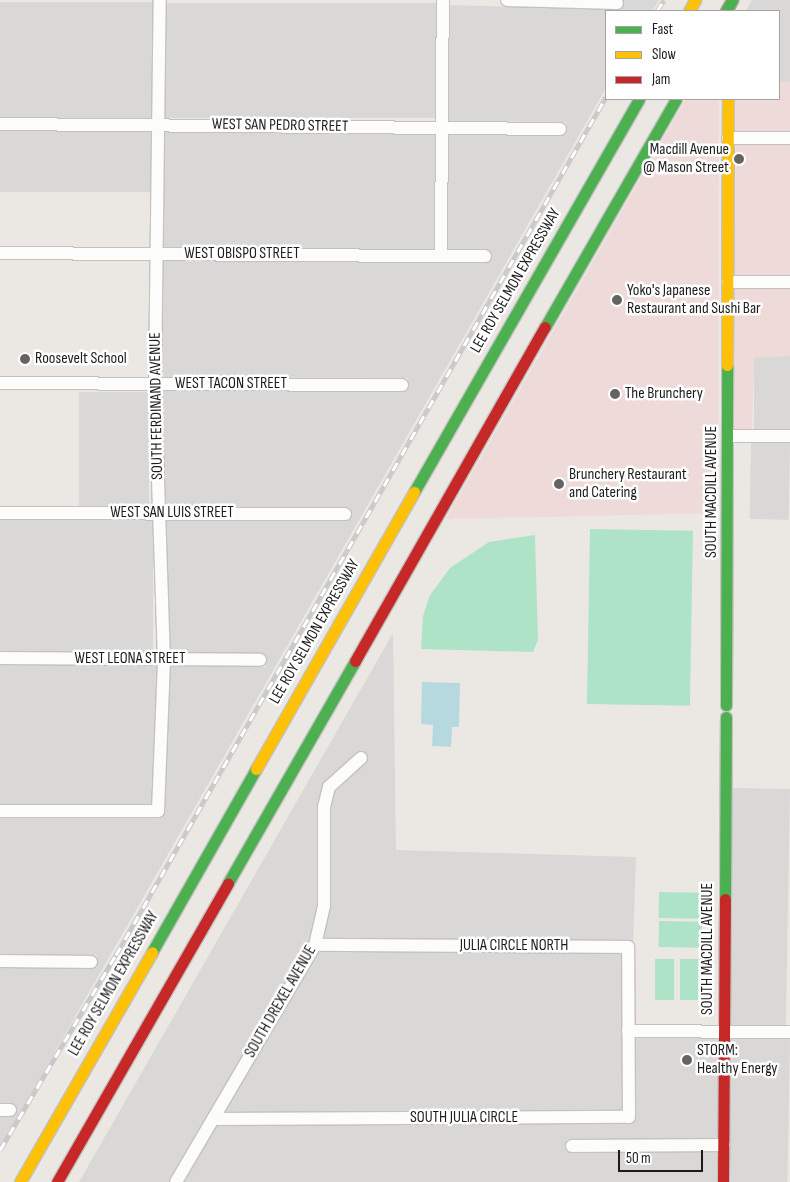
<!DOCTYPE html>
<style>
body{margin:0}
#map{position:relative;width:790px;height:1182px;overflow:hidden;background:#ebe8e4;font-family:"Sofia Sans Condensed",sans-serif}
div>[style]{position:absolute}
.residential>*{inset:0;background:#dad8d6;transform-origin:0 0}
.commercial>*{inset:0;background:#eddad9;transform-origin:0 0}
.pitch>*{inset:0;background:#aee3c8;transform-origin:0 0}
.water>*{inset:0;background:#b6d9df}
.roads{filter:drop-shadow(1px 0 #c3c2c0) drop-shadow(-1px 0 #c3c2c0) drop-shadow(0 1px #c3c2c0) drop-shadow(0 -1px #c3c2c0)}
.street>*{height:12px;margin:-6px;padding:0 6px;transform-origin:6px;border-radius:6px;background:#fcfcfb}
.fast>*{height:11px;margin:-5.5px;padding:0 5.5px;transform-origin:5.5px;border-radius:5.5px;background:#4caf50}
.slow>*{height:11px;margin:-5.5px;padding:0 5.5px;transform-origin:5.5px;border-radius:5.5px;background:#ffc107}
.jam>*{height:11px;margin:-5.5px;padding:0 5.5px;transform-origin:5.5px;border-radius:5.5px;background:#c62828}
.rail>*{height:5px;margin-top:-2.5px;transform-origin:0;background:repeating-linear-gradient(90deg,#fff 0 9px,#c9c9c8 0 18px);box-sizing:border-box;border-block:1px solid #c9c9c8}
.bridges{filter:drop-shadow(1px 0 #c09ba8) drop-shadow(-1px 0 #c09ba8) drop-shadow(0 1px #c09ba8) drop-shadow(0 -1px #c09ba8)}
.fast-bridge>*{height:11px;margin:-5.5px;padding:0 5.5px;transform-origin:5.5px;border-radius:5.5px;background:#4caf50}
.dots>*{width:14px;height:14px;translate:-50% -50%;box-sizing:border-box;border:2px solid #fff;border-radius:50%}
span{translate:-50% -50%;white-space:nowrap;text-align:center;line-height:1.15;-webkit-text-stroke:5px #fff;paint-order:stroke}
.street-label{font-size:16px;color:#1c1c1c}
.poi-label{font-size:16px;color:#1c1c1c}
.right{translate:-100% -50%;text-align:right}
.left{translate:0 -50%;text-align:left}
.legend{position:absolute;left:605px;top:10px;width:175px;height:90px;box-sizing:border-box;background:#fff;border:1px solid #a4a4a4;margin:0;padding:6px 9px;list-style:none;font-size:15px;color:#1c1c1c}
.legend li{display:flex;align-items:center;gap:10px;height:25px}
.legend b{width:25px;border:1px solid #a4a4a4}
.scale{position:absolute;left:618px;top:1150px;width:85px;height:22px;box-sizing:border-box;border:2px solid #1c1c1c;border-top:0;padding-left:6px;font-size:15px;line-height:18px;white-space:nowrap;color:#1c1c1c;-webkit-text-stroke:4px #fff;paint-order:stroke}
</style>
<div id="map">
<div class="residential">
<div style="clip-path:polygon(623px 0,659px 0,652px 11px,606px 11px,606px 88px,0 1148px,0 1116px,16px 1116px,16px 1104px,0 1103px,0 968px,97px 968px,97px 955px,0 954px,0 817px,163px 818px,169px 666px,266px 667px,265px 654px,170px 653px,165px 520px,350px 520px,350px 507px,165px 507px,161px 390px,408px 391px,408px 378px,161px 377px,164px 132px,436px 134px,435px 262px,446px 262px,448px 134px,566px 135px,566px 122px,448px 121px,449px 5px,622px 10px)"></div>
<div style="clip-path:polygon(752px 0,790px 0,790px 82px,779px 82px,779px 11px,746px 11px)"></div>
<div style="left:0;top:2px;width:154px;height:116px"></div>
<div style="left:165px;top:3px;width:272px;height:115px"></div>
<div style="left:0;top:131px;width:152px;height:61px"></div>
<div style="left:790px;top:356px;width:73px;height:36px;rotate:90deg"></div>
<div style="left:79px;top:392px;width:70px;height:114px"></div>
<div style="left:751px;top:442px;width:39px;height:77px;rotate:1deg"></div>
<div style="left:0;top:519px;width:153px;height:133px"></div>
<div style="clip-path:polygon(393px 633px,396px 850px,636px 857px,633px 945px,628px 940px,322px 938px,330px 801px,318px 801px,318px 905px,309px 943px,169px 1182px,79px 1182px)"></div>
<div style="left:0;top:665px;width:158px;height:139px"></div>
<div style="left:731px;top:788px;width:59px;height:237px;rotate:1deg"></div>
<div style="clip-path:polygon(318px 952px,623px 953px,623px 1110px,224px 1113px)"></div>
<div style="clip-path:polygon(634px 1037px,717px 1038px,718px 1138px,567px 1139px,566px 1152px,718px 1151px,717px 1182px,183px 1182px,217px 1126px,629px 1123px)"></div>
<div style="left:729px;top:1038px;width:61px;height:144px;rotate:1deg"></div>
</div>
<div class="commercial">
<div style="clip-path:polygon(779px 82px,790px 82px,790px 132px,734px 132px,734px 99px,779px 99px)"></div>
<div style="clip-path:polygon(686px 99px,719px 99px,718px 513px,446px 519px)"></div>
<div style="left:734px;top:145px;width:56px;height:130px"></div>
<div style="clip-path:polygon(734px 288px,790px 288px,790px 356px,754px 358px,752px 429px,734px 429px)"></div>
</div>
<div class="pitch">
<div style="left:590px;top:529px;width:103px;height:175px;rotate:1deg"></div>
<div style="clip-path:polygon(535px 535px,538px 640px,533px 652px,421px 649px,423px 616px,430px 595px,450px 568px,489px 542px)"></div>
<div style="left:659px;top:892px;width:43px;height:26px;rotate:1deg"></div>
<div style="left:659px;top:921px;width:43px;height:26px;rotate:1deg"></div>
<div style="left:655px;top:959px;width:19px;height:41px"></div>
<div style="left:680px;top:959px;width:18px;height:41px"></div>
</div>
<div class="water">
<div style="clip-path:polygon(422px 682px,460px 683px,459px 727px,452px 727px,451px 747px,432px 746px,433px 725px,421px 724px)"></div>
</div>
<div class="roads">
<div class="street">
<div style="left:507px;top:0;width:110px;rotate:1.6deg"></div>
<div style="left:0;top:124px;width:560px;rotate:0.51deg"></div>
<div style="left:728px;top:138px;width:62px"></div>
<div style="left:0;top:253px;width:485px;rotate:0.4deg"></div>
<div style="left:441px;top:256px;width:256px;rotate:-89.6deg"></div>
<div style="left:728px;top:282px;width:62px"></div>
<div style="left:0;top:383px;width:402px;rotate:0.3deg"></div>
<div style="left:729px;top:436px;width:61px"></div>
<div style="left:0;top:513px;width:345px;rotate:0.2deg"></div>
<div style="left:0;top:658px;width:260px;rotate:0.4deg"></div>
<div style="left:0;top:811px;width:158px"></div>
<div style="left:158px;top:811px;width:151px;rotate:-87.7deg"></div>
<div style="left:164px;top:660px;width:277px;rotate:-91.9deg"></div>
<div style="left:155px;top:383px;width:383px;rotate:-89.3deg"></div>
<div style="left:0;top:961px;width:91px;rotate:0.6deg"></div>
<div style="left:628px;top:1031px;width:162px;rotate:0.4deg"></div>
<div style="left:0;top:1110px;width:10px"></div>
<div style="left:213px;top:1119px;width:416px;rotate:-0.3deg"></div>
<div style="left:629px;top:1117px;width:170px;rotate:-90.3deg"></div>
<div style="left:628px;top:947px;width:313px;rotate:-179.6deg"></div>
<div style="left:572px;top:1146px;width:152px;rotate:-0.4deg"></div>
<div style="left:176px;top:1182px;width:275px;rotate:-59.6deg"></div>
<div style="left:315px;top:945px;width:40px;rotate:-77deg"></div>
<div style="left:324px;top:906px;width:99px;rotate:-90deg"></div>
<div style="left:324px;top:807px;width:21px;rotate:-76deg"></div>
<div style="left:329px;top:787px;width:43px;rotate:-42.2deg"></div>
</div>
<div class="fast">
<div style="left:545px;top:327px;width:263px;rotate:-60.1deg"></div>
<div style="left:414px;top:492px;width:453px;rotate:-60.2deg"></div>
<div style="left:726px;top:705px;width:340px;rotate:-89.8deg"></div>
<div style="left:228px;top:883px;width:256px;rotate:-60.2deg"></div>
<div style="left:725px;top:899px;width:182px;rotate:-89.7deg"></div>
<div style="left:152px;top:952px;width:210px;rotate:-60.4deg"></div>
</div>
<div class="slow">
<div style="left:689px;top:11px;width:13px;rotate:-61deg"></div>
<div style="left:727px;top:365px;width:266px;rotate:-89.8deg"></div>
<div style="left:256px;top:769px;width:319px;rotate:-60.3deg"></div>
<div style="left:20px;top:1182px;width:265px;rotate:-60.1deg"></div>
</div>
<div class="jam">
<div style="left:355px;top:661px;width:384px;rotate:-60.4deg"></div>
<div style="left:57px;top:1182px;width:344px;rotate:-60.2deg"></div>
<div style="left:723px;top:1182px;width:283px;rotate:-89.6deg"></div>
</div>
</div>
<div class="rail">
<div style="left:657px;top:11px;width:13px;rotate:-58deg"></div>
<div style="left:0;top:1150px;width:227px;rotate:-59.3deg"></div>
<div style="left:116px;top:955px;width:988px;rotate:-60.27deg"></div>
</div>
<div class="bridges">
<div class="fast-bridge">
<div style="left:726px;top:11px;width:13px;rotate:-61deg"></div>
</div>
</div>
<div class="dots">
<div style="left:739px;top:159px;background:#646362"></div>
<div style="left:617px;top:300px;background:#646362"></div>
<div style="left:25px;top:359px;background:#646362"></div>
<div style="left:615px;top:394px;background:#646362"></div>
<div style="left:559px;top:484px;background:#646362"></div>
<div style="left:687px;top:1060px;background:#646362"></div>
</div>
<div class="street-label">
<span style="left:280px;top:126px;rotate:1deg">WEST SAN PEDRO STREET</span>
<span style="left:242px;top:254px">WEST OBISPO STREET</span>
<span style="left:516px;top:281px;rotate:-60deg">LEE ROY SELMON EXPRESSWAY</span>
<span style="left:231px;top:384px">WEST TACON STREET</span>
<span style="left:157px;top:406px;rotate:-91deg">SOUTH FERDINAND AVENUE</span>
<span style="left:712px;top:492px;rotate:-90deg">SOUTH MACDILL AVENUE</span>
<span style="left:172px;top:513px">WEST SAN LUIS STREET</span>
<span style="left:315px;top:632px;rotate:-60deg">LEE ROY SELMON EXPRESSWAY</span>
<span style="left:130px;top:659px">WEST LEONA STREET</span>
<span style="left:514px;top:946px">JULIA CIRCLE NORTH</span>
<span style="left:708px;top:949px;rotate:-90deg">SOUTH MACDILL AVENUE</span>
<span style="left:114px;top:984px;rotate:-60deg">LEE ROY SELMON EXPRESSWAY</span>
<span style="left:281px;top:1002px;rotate:-60deg">SOUTH DREXEL AVENUE</span>
<span style="left:464px;top:1118px">SOUTH JULIA CIRCLE</span>
</div>
<div class="poi-label">
<span class="right" style="left:729px;top:159px">Macdill Avenue<br>@ Mason Street</span>
<span class="left" style="left:627px;top:300px">Yoko's Japanese<br>Restaurant and Sushi Bar</span>
<span class="left" style="left:35px;top:359px">Roosevelt School</span>
<span class="left" style="left:625px;top:394px">The Brunchery</span>
<span class="left" style="left:569px;top:484px">Brunchery Restaurant<br>and Catering</span>
<span class="left" style="left:697px;top:1060px">STORM:<br>Healthy Energy</span>
</div>
<ul class="legend">
<li><b style="height:6px;background:#4caf50"></b>Fast</li>
<li><b style="height:6px;background:#ffc107"></b>Slow</li>
<li><b style="height:6px;background:#c62828"></b>Jam</li>
</ul>
<div class="scale">50 m</div>
</div>
